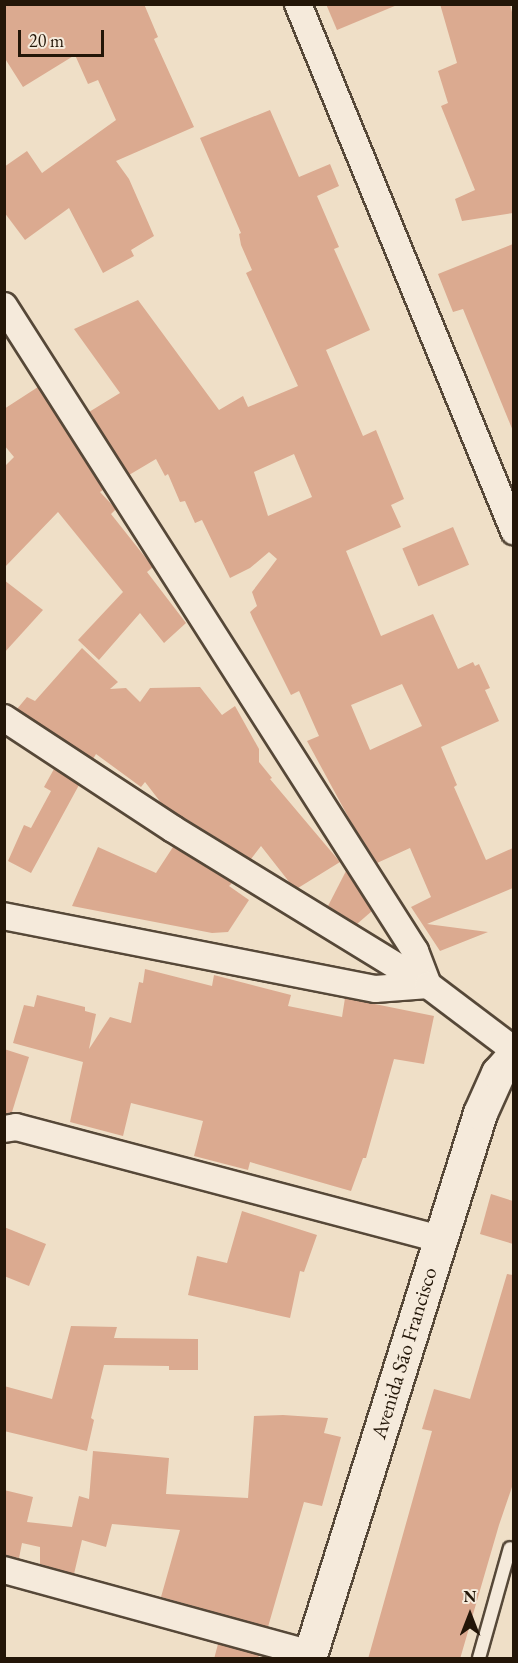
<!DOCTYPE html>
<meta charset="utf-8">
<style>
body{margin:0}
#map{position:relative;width:518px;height:1663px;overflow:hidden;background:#efdfc7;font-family:"EB Garamond",serif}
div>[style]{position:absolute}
.building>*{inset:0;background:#dbaa90;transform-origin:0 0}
.roads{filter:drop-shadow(2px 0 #564838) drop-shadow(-2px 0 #564838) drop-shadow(0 2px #564838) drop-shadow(0 -2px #564838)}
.lane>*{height:12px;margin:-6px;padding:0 6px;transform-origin:6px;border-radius:6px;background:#f5eadb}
.street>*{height:26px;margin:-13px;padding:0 13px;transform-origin:13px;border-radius:13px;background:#f5eadb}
.secondary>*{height:33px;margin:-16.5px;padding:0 16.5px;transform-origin:16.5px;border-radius:16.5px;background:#f5eadb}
span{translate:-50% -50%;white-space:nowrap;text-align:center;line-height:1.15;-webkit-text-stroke:4.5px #f5eadb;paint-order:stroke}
.street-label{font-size:21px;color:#231608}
.frame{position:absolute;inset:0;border:6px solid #231608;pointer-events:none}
.north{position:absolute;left:440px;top:1585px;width:60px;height:60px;-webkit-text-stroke:4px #f5eadb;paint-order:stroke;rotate:0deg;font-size:16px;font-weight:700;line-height:24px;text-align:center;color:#231608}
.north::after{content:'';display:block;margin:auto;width:21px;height:27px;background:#231608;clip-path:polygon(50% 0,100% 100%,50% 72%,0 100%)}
.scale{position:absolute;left:18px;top:30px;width:86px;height:27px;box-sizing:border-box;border:3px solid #231608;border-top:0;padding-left:8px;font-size:18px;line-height:21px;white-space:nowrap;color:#231608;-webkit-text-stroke:4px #f5eadb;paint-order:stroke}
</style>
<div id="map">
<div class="building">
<div style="clip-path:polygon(4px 4px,144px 4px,158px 37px,154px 39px,194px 127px,116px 161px,129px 179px,154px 236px,131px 250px,134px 256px,103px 273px,69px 208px,25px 240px,4px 212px,4px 167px,27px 151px,42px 173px,116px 120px,98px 80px,88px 84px,75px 55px,23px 87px,4px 57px)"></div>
<div style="clip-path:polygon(326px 4px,397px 4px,397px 5px,337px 30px)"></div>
<div style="clip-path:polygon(440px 4px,510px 4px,513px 16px,513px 213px,462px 221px,455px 199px,475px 190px,441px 106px,448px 103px,438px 71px,457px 63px)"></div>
<div style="clip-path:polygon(evenodd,270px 110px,299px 177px,330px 164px,339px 186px,317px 196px,339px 247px,334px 249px,370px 330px,326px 350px,363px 436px,376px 430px,404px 499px,391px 505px,401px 527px,346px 551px,381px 636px,433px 614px,458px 669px,473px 662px,475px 666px,479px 664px,490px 688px,485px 690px,499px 721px,441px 747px,457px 785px,454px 787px,486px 860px,513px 848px,513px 888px,427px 924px,488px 932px,440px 951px,411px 907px,431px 897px,410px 848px,377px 863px,351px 822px,307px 741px,319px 736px,299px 691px,291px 695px,253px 619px,250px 612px,257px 606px,252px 592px,277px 559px,269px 552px,250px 568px,230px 578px,202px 520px,195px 523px,185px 501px,180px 502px,168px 474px,165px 476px,156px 459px,129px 475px,89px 412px,120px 393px,74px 329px,138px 300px,219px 410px,243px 396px,248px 407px,298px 386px,246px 273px,252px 270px,241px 245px,239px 234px,241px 233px,200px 138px,270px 110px,294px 454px,312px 497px,268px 516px,254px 472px,294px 454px,270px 110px,402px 684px,422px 726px,370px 750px,351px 705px,402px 684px)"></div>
<div style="clip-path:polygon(513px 244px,513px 431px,463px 309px,453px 312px,438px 274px)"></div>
<div style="clip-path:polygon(38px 387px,103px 490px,100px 492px,116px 509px,111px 514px,153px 567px,147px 572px,186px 623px,164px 643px,140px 613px,99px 660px,78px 640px,123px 592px,58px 512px,4px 568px,4px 467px,14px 457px,4px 445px,4px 409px)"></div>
<div style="left:453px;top:527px;width:41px;height:55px;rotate:67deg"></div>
<div style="clip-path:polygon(4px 580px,43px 610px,4px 653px)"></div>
<div style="clip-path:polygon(82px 648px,118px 682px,110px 689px,126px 688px,140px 702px,150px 688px,200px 687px,222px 715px,235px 706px,259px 749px,259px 762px,272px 778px,270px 779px,340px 862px,298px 888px,290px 883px,261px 846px,251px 859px,162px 804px,145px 782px,141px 787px,96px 754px,93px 759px,17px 709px,27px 697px,35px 701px)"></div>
<div style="clip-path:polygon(54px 769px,79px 785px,31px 873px,8px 861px,24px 825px,31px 828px,51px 791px,44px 787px)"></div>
<div style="clip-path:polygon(98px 847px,156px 873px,173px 847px,232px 883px,229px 886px,249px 900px,228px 932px,212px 933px,72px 906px)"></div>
<div style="clip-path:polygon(346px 871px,372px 911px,357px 924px,328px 906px)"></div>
<div style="clip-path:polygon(145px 969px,212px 986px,214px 975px,291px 995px,288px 1006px,342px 1017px,345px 998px,434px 1016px,424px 1064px,394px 1059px,366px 1158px,363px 1158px,351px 1191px,250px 1162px,248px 1170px,194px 1156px,203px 1121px,131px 1103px,123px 1136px,70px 1122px,83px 1062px,13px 1043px,24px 1005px,34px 1007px,37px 995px,85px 1007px,85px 1011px,96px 1014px,89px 1049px,110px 1017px,131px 1023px,139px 982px,143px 983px)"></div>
<div style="clip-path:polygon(4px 1049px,29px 1057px,12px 1112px,4px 1114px)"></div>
<div style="clip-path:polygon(491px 1194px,513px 1201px,513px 1244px,480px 1234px)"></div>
<div style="clip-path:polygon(242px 1211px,317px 1235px,304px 1272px,300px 1271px,290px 1318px,188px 1295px,197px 1256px,227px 1263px)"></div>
<div style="clip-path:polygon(4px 1227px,46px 1244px,29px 1286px,4px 1276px)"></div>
<div style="clip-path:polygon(507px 1274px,513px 1275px,513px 1484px,499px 1525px,460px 1659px,368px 1659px,432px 1431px,422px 1429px,434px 1389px,470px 1399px)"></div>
<div style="clip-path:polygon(71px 1326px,117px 1327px,114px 1338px,198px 1339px,198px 1370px,169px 1370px,169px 1366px,104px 1365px,91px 1418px,94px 1420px,87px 1451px,4px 1431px,4px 1386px,52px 1399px)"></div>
<div style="clip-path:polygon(283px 1415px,328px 1418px,324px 1433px,341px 1437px,322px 1506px,304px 1502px,268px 1627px,161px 1597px,180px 1530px,112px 1524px,106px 1547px,82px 1540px,74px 1574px,40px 1564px,40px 1547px,22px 1543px,19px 1558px,4px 1555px,4px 1490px,33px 1497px,27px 1522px,72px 1527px,79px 1496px,89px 1499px,93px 1451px,169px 1458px,166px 1494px,248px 1498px,254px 1416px)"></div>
<div style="clip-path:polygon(218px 1644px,259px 1655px,258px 1659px,214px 1659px)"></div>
</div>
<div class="roads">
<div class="lane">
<div style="left:479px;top:1658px;width:114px;rotate:-74.3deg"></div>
</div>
<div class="street">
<div style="left:298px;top:4px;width:570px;rotate:67.71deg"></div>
<div style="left:4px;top:306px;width:765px;rotate:57.49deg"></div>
<div style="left:415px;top:951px;width:36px;rotate:69deg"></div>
<div style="left:428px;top:985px;width:53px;rotate:175.7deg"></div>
<div style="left:375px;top:989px;width:378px;rotate:-168.9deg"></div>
<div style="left:4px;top:718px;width:202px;rotate:33.3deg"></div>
<div style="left:173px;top:829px;width:299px;rotate:31.5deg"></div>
<div style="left:428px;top:985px;width:108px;rotate:37.1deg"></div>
<div style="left:4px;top:1129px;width:12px;rotate:-9deg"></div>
<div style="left:16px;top:1127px;width:439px;rotate:14.8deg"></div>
<div style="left:4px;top:1570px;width:318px;rotate:15.3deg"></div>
</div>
<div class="secondary">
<div style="left:309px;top:1658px;width:571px;rotate:-72.58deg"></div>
<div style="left:480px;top:1113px;width:44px;rotate:-65.8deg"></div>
<div style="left:498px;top:1073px;width:24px;rotate:-48deg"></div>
</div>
</div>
<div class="street-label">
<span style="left:404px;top:1353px;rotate:-73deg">Avenida São Francisco</span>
</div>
<div class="frame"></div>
<div class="north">N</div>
<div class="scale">20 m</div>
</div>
